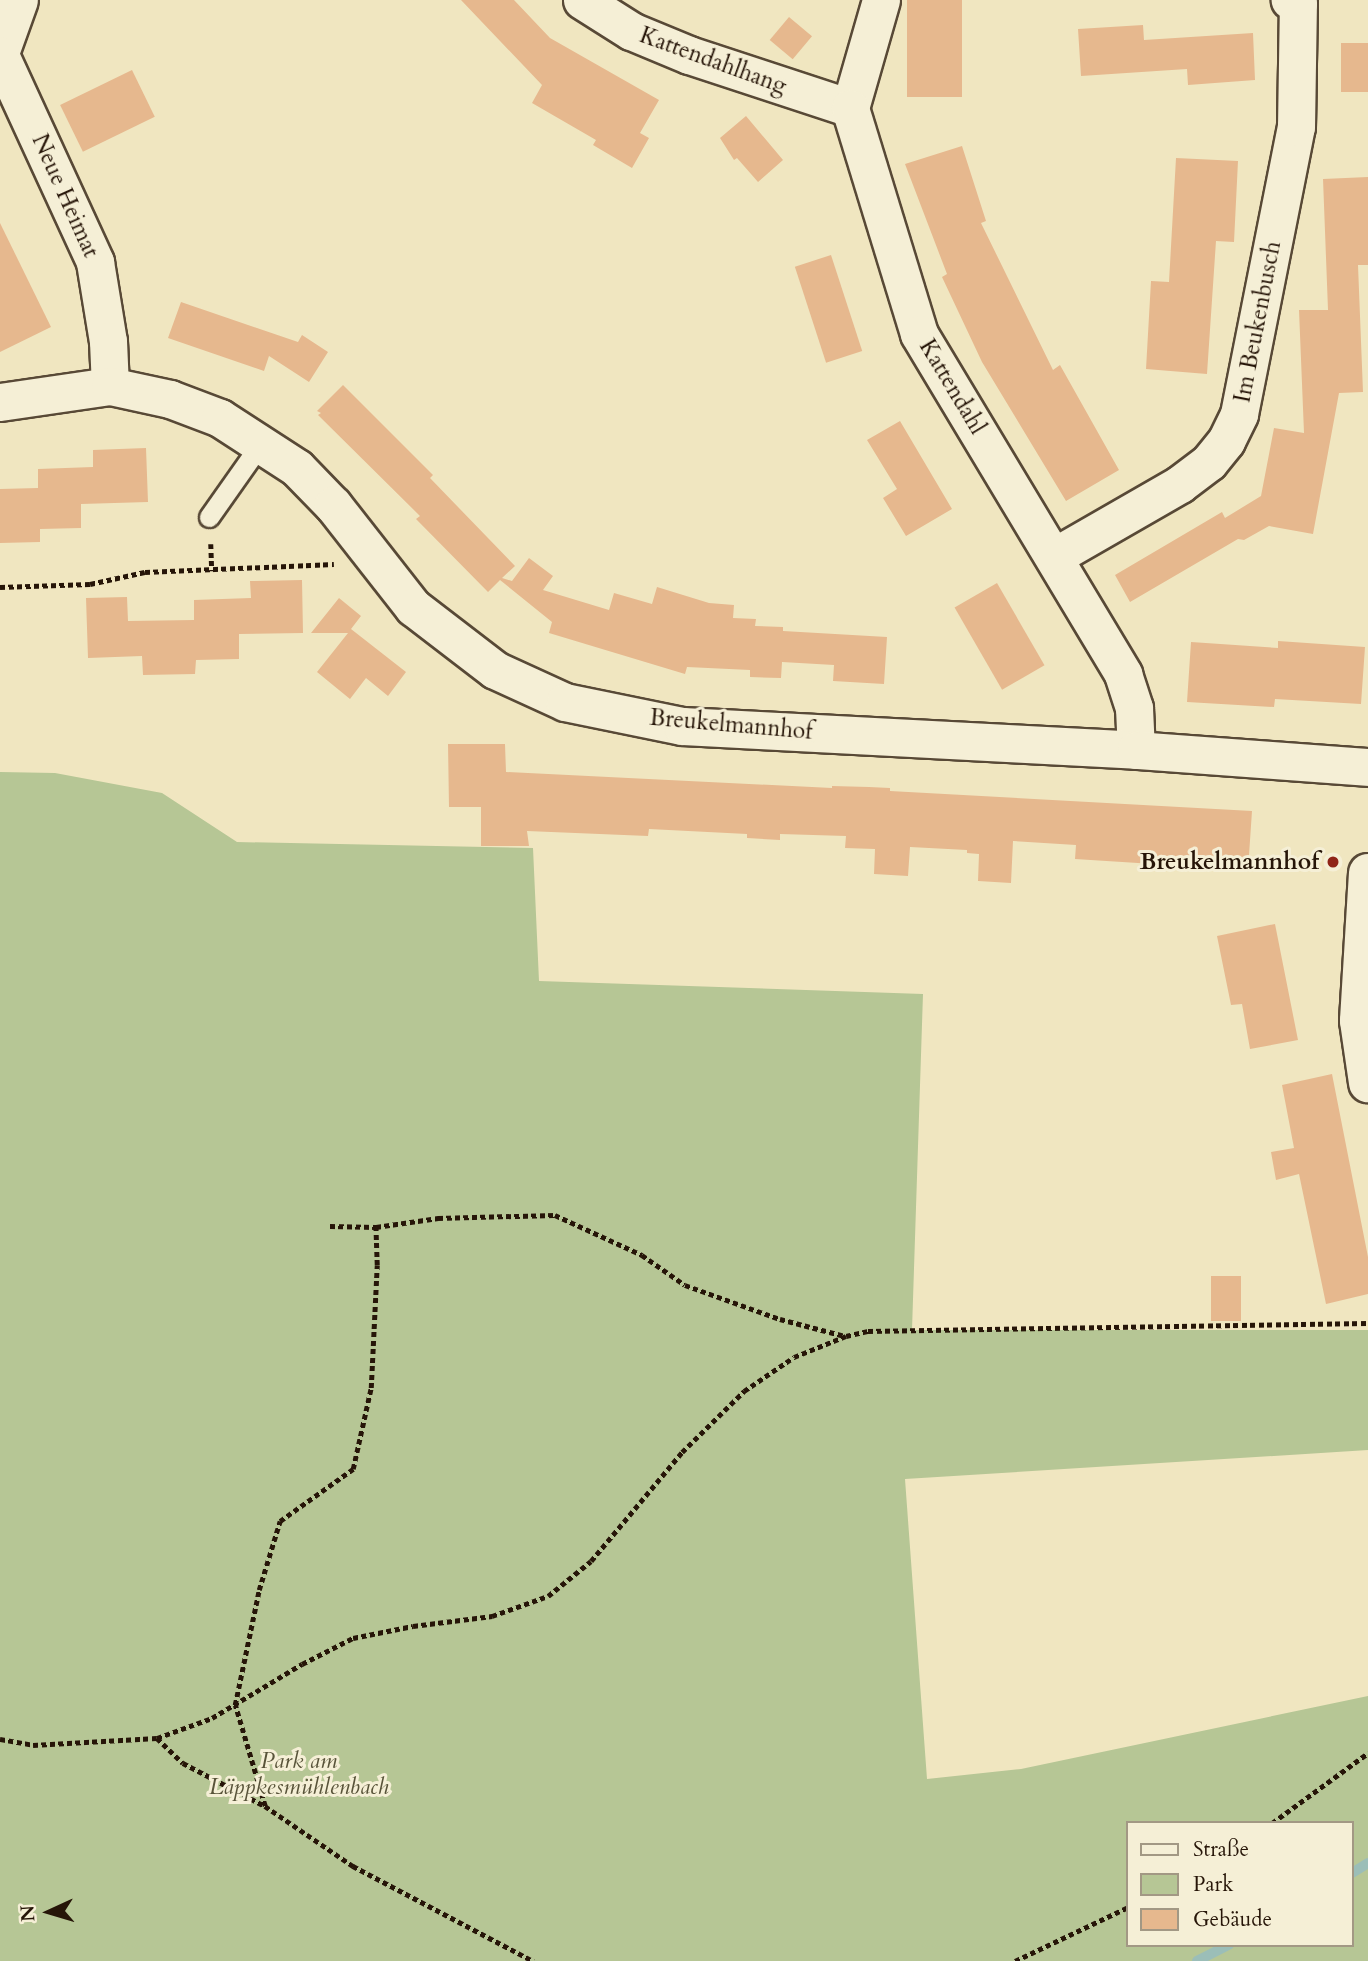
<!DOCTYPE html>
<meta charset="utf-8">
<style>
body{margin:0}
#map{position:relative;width:1368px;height:1961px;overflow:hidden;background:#f0e6c0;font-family:Cardo,serif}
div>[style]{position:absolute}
.green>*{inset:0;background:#b6c695}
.stream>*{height:10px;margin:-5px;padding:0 5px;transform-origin:5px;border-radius:5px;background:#9bbeb8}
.building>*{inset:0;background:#e6b88e;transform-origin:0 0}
.path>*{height:4.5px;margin-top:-2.25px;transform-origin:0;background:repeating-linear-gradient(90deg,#261508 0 5px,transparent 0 8.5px)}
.roads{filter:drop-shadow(2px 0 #584936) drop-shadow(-2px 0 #584936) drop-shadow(0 2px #584936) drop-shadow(0 -2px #584936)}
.lane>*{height:19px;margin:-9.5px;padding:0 9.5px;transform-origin:9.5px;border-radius:9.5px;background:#f5efd6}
.street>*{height:37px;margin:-18.5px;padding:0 18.5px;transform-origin:18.5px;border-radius:18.5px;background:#f5efd6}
.secondary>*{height:38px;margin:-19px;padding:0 19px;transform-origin:19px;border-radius:19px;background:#f5efd6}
.dots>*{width:19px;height:19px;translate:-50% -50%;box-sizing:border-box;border:4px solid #f5efd6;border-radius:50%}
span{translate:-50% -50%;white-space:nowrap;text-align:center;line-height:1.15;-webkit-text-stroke:6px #f5efd6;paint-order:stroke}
.street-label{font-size:23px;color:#261508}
.poi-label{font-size:23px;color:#261508;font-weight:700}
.right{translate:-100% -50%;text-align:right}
.park-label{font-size:23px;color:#585339;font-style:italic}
.legend{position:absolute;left:1126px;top:1821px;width:228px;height:126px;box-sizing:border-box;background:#f5efd6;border:2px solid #a29884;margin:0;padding:9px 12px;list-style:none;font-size:21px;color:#261508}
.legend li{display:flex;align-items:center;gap:14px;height:35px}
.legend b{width:35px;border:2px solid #a29884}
.north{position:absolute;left:14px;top:1877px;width:70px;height:70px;-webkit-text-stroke:5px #f5efd6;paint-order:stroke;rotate:266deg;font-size:19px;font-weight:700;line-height:28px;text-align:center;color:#261508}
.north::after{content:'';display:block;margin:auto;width:24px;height:32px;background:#261508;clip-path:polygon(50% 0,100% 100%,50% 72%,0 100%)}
</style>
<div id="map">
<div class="green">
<div style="clip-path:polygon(evenodd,0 772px,55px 773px,162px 793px,237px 842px,533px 848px,539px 981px,923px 994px,912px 1330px,1368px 1330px,1368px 1450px,905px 1479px,927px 1779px,1021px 1769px,1368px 1696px,1368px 1961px,0 1961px,0 772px,1128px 1823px,1352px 1823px,1352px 1945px,1128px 1945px,1128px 1823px)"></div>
</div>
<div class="stream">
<div style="left:1352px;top:1873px;width:19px;rotate:-32deg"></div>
<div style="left:1197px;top:1961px;width:36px;rotate:-27deg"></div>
</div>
<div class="building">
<div style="clip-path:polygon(461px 0,514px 0,550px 38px,659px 100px,640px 133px,649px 138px,632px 168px,593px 145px,596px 140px,532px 103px,542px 85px)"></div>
<div style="left:907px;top:0;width:55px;height:97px"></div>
<div style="left:789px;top:17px;width:30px;height:30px;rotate:40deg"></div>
<div style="clip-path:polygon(1143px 25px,1144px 40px,1253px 33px,1255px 80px,1188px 85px,1187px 69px,1081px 76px,1078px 29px)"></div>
<div style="left:1341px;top:43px;width:27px;height:49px"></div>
<div style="left:132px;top:70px;width:52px;height:80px;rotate:64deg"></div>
<div style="clip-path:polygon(746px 116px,783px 160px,758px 182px,737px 158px,734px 160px,720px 138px)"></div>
<div style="clip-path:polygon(962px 146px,986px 221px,981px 223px,1053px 370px,1060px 365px,1119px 470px,1066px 501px,982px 362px,942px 277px,947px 274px,905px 164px)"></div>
<div style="clip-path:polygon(1176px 158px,1238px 161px,1234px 242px,1216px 241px,1207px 374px,1146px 369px,1151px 281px,1169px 282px)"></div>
<div style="clip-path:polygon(1368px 177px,1368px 265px,1358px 265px,1363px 392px,1339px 393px,1313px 534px,1269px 526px,1244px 540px,1238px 539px,1130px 602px,1115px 575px,1222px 512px,1225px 518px,1261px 496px,1274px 428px,1304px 433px,1299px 310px,1328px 310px,1323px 179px)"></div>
<div style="clip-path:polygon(0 223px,51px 327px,0 352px)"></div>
<div style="left:831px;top:255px;width:101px;height:38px;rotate:72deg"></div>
<div style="clip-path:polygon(181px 302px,298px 342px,302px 335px,328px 352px,309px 382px,269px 356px,264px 371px,168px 338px)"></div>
<div style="clip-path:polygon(343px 385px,433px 475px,430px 478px,515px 566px,502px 578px,512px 581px,529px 558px,553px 576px,543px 590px,609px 610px,614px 593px,652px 604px,657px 587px,709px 603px,734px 605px,733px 618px,756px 619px,755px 626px,783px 627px,783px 631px,887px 637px,884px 684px,833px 681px,834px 665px,782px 662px,781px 678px,750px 677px,750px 670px,687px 667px,685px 674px,549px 633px,552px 622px,500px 580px,488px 592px,416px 519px,420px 516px,318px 415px,321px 413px,317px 411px)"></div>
<div style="clip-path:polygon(900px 421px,952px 509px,906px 536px,883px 498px,897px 489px,867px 440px)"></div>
<div style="clip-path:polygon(146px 448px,148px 502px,81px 504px,81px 528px,40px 529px,40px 542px,0 543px,0 489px,38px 488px,38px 469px,93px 467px,93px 450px)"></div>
<div style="clip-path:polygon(302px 580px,303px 633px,239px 634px,239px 659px,196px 660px,195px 674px,143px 675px,142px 656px,88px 658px,86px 598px,127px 597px,128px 621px,194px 620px,194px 600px,251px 598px,250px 581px)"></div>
<div style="left:997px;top:583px;width:95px;height:49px;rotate:60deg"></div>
<div style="clip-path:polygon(339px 598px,361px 616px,351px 629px,406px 672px,388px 696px,366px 678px,350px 699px,317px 672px,348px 633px,311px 633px)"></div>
<div style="clip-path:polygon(1278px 641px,1365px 647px,1361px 704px,1275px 699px,1274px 707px,1187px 702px,1191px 642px,1278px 648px)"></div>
<div style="clip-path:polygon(448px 744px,505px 744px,506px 772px,832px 788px,832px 786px,869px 787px,890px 788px,890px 791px,1252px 811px,1248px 870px,1075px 859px,1076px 845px,1013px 841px,1011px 883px,978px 881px,979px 854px,967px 853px,967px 850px,910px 847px,908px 876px,874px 874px,875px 849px,845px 848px,846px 836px,780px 834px,780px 840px,747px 838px,747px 834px,649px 829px,648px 836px,527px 831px,529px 846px,481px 846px,481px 807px,449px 807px)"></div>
<div style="clip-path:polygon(1275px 924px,1298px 1040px,1250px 1049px,1242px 1004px,1231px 1005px,1217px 936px)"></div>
<div style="clip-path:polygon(1332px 1074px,1368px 1257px,1368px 1294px,1326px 1304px,1299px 1174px,1276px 1180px,1271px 1152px,1294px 1148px,1282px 1085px)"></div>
<div style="left:1211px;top:1276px;width:30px;height:45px"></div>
</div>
<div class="path">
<div style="left:211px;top:544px;width:27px;rotate:88deg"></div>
<div style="left:0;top:587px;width:90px;rotate:-1.9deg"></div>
<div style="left:90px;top:584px;width:56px;rotate:-12.3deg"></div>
<div style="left:145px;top:572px;width:189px;rotate:-2.4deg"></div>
<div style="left:330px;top:1226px;width:46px;rotate:1.2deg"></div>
<div style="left:157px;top:1738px;width:36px;rotate:44deg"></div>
<div style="left:183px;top:1763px;width:93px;rotate:27.7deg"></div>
<div style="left:265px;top:1806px;width:107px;rotate:34.3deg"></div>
<div style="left:353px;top:1866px;width:204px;rotate:27.8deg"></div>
<div style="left:0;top:1739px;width:34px;rotate:10deg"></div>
<div style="left:33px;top:1745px;width:124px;rotate:-3.2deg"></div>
<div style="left:157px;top:1738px;width:59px;rotate:-20deg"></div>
<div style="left:212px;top:1718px;width:105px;rotate:-31deg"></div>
<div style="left:302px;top:1664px;width:57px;rotate:-27deg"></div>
<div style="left:353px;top:1638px;width:61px;rotate:-11.3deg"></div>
<div style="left:413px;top:1626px;width:80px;rotate:-7.2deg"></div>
<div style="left:492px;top:1616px;width:59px;rotate:-19.7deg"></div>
<div style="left:548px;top:1596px;width:55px;rotate:-39.1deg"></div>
<div style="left:591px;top:1561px;width:142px;rotate:-50.1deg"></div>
<div style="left:682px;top:1452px;width:87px;rotate:-44.5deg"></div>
<div style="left:744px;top:1391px;width:60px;rotate:-34.2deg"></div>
<div style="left:794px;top:1357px;width:56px;rotate:-22deg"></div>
<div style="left:846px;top:1336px;width:23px;rotate:-13deg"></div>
<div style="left:868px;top:1331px;width:500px;rotate:-0.92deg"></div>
<div style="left:265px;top:1806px;width:105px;rotate:-106.5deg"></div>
<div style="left:235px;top:1705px;width:117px;rotate:-78.2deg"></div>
<div style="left:259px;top:1590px;width:72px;rotate:-73.1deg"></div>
<div style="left:280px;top:1521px;width:90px;rotate:-35.5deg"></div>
<div style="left:353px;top:1469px;width:83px;rotate:-77.5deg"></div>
<div style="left:371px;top:1388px;width:123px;rotate:-87.2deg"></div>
<div style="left:377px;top:1265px;width:38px;rotate:-92deg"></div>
<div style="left:376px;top:1227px;width:63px;rotate:-8.3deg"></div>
<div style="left:438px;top:1218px;width:117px;rotate:-1.5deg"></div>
<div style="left:555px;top:1215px;width:96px;rotate:24.7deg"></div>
<div style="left:642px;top:1255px;width:52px;rotate:34.9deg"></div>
<div style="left:685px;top:1285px;width:101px;rotate:19.7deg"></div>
<div style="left:780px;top:1319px;width:67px;rotate:14.7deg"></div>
<div style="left:1272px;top:1823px;width:119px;rotate:-36.1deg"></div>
<div style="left:1015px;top:1961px;width:125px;rotate:-25.5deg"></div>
</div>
<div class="roads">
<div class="lane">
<div style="left:209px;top:517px;width:92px;rotate:-54.8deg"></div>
</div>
<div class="street">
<div style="left:582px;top:0;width:58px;rotate:32.3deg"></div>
<div style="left:631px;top:31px;width:63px;rotate:22.5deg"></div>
<div style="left:689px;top:55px;width:169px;rotate:18.2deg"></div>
<div style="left:881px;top:0;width:112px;rotate:106deg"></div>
<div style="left:850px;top:108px;width:236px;rotate:73deg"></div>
<div style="left:919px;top:334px;width:397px;rotate:59deg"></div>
<div style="left:1123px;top:674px;width:36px;rotate:72deg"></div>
<div style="left:1134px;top:708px;width:42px;rotate:87.3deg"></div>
<div style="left:0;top:53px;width:56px;rotate:-70.3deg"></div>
<div style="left:0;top:55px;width:228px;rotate:65.3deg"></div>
<div style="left:95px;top:262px;width:80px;rotate:80.7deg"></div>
<div style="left:108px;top:341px;width:45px;rotate:87.5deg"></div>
<div style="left:0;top:402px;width:111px;rotate:-8.3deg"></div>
<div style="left:110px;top:386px;width:61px;rotate:12.2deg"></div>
<div style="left:170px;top:399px;width:53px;rotate:20.8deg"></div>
<div style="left:220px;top:418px;width:92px;rotate:33deg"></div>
<div style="left:297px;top:468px;width:52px;rotate:45.8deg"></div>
<div style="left:333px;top:505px;width:130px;rotate:51.9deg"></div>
<div style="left:413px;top:607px;width:103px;rotate:37.5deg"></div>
<div style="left:495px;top:670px;width:77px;rotate:24.6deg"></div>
<div style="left:565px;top:702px;width:119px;rotate:11.6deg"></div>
<div style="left:682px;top:726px;width:455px;rotate:3deg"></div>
<div style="left:1136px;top:750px;width:233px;rotate:4.2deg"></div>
<div style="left:1055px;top:556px;width:144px;rotate:-29.9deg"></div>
<div style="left:1180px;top:484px;width:36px;rotate:-37deg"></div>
<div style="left:1209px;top:462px;width:27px;rotate:-51deg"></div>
<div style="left:1226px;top:441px;width:30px;rotate:-64deg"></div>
<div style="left:1239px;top:414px;width:293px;rotate:-78.8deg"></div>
<div style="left:1296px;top:127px;width:124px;rotate:-89.1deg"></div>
<div style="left:1298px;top:3px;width:9px;rotate:-159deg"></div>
</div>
<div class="secondary">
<div style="left:1368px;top:873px;width:148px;rotate:93.5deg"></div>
<div style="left:1359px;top:1021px;width:63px;rotate:81.7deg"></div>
</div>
</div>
<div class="dots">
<div style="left:1333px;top:862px;background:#8f2418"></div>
</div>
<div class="street-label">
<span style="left:713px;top:61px;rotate:20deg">Kattendahlhang</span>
<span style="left:65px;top:196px;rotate:66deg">Neue Heimat</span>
<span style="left:1258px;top:322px;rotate:-79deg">Im Beukenbusch</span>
<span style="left:952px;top:387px;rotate:59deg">Kattendahl</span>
<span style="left:731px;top:725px;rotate:5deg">Breukelmannhof</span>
</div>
<div class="poi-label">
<span class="right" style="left:1319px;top:862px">Breukelmannhof</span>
</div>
<div class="park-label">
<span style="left:299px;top:1774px">Park am<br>Läppkesmühlenbach</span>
</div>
<ul class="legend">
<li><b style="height:9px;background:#f5efd6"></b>Straße</li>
<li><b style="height:19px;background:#b6c695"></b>Park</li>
<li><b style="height:19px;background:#e6b88e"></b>Gebäude</li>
</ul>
<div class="north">N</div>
</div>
